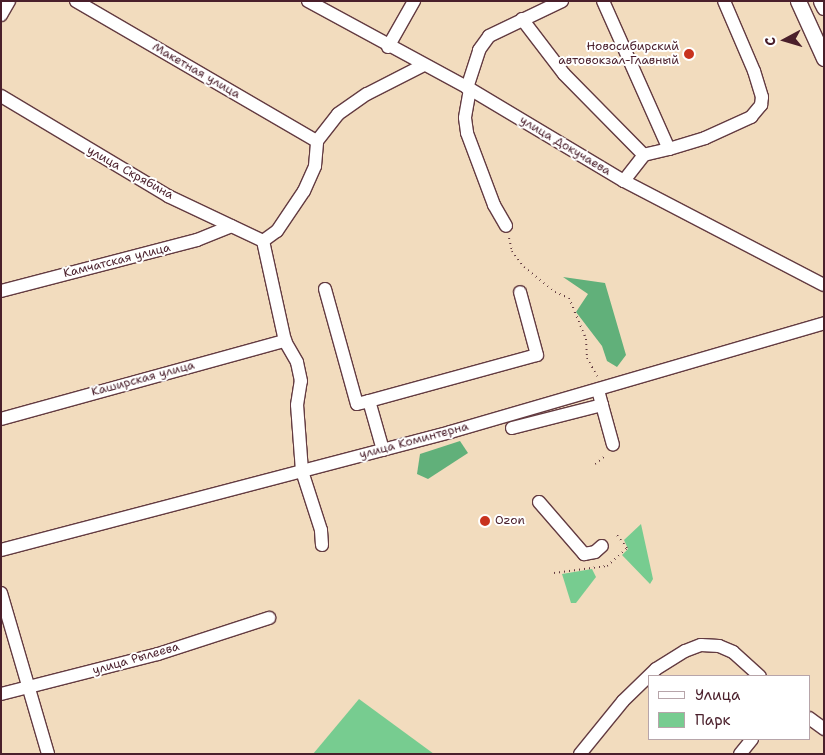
<!DOCTYPE html>
<meta charset="utf-8">
<style>
body{margin:0}
#map{position:relative;width:825px;height:755px;overflow:hidden;background:#f2dcbe;font-family:"Shantell Sans",sans-serif}
div>[style]{position:absolute}
.green>*{inset:0;background:#77cc90}
.forest>*{inset:0;background:#61b07a}
.path>*{height:2px;margin-top:-1px;transform-origin:0;background:repeating-linear-gradient(90deg,#633b41 0 1px,transparent 0 5px)}
.roads{filter:drop-shadow(1px 0 #633b41) drop-shadow(-1px 0 #633b41) drop-shadow(0 1px #633b41) drop-shadow(0 -1px #633b41)}
.minor>*{height:12px;margin:-6px;padding:0 6px;transform-origin:6px;border-radius:6px;background:#fff}
.major>*{height:15px;margin:-7.5px;padding:0 7.5px;transform-origin:7.5px;border-radius:7.5px;background:#fff}
.dots>*{width:14px;height:14px;translate:-50% -50%;box-sizing:border-box;border:2px solid #fff;border-radius:50%}
span{translate:-50% -50%;white-space:nowrap;text-align:center;line-height:1.15;-webkit-text-stroke:4px #fff;paint-order:stroke}
.poi-label{font-size:12px;color:#4a1f2b}
.right{translate:-100% -50%;text-align:right}
.left{translate:0 -50%;text-align:left}
.street-label{font-size:12px;color:#4a1f2b}
.frame{position:absolute;inset:0;border:2px solid #4a1f2b;pointer-events:none}
.legend{position:absolute;left:648px;top:675px;width:162px;height:65px;box-sizing:border-box;background:#fff;border:1px solid #b7a5aa;margin:0;padding:6px 9px;list-style:none;font-size:15px;color:#4a1f2b}
.legend li{display:flex;align-items:center;gap:10px;height:25px}
.legend b{width:25px;border:1px solid #b7a5aa}
.north{position:absolute;left:760px;top:15px;width:50px;height:50px;-webkit-text-stroke:4px #fff;paint-order:stroke;rotate:264deg;font-size:14px;font-weight:700;line-height:20px;text-align:center;color:#4a1f2b}
.north::after{content:'';display:block;margin:auto;width:18px;height:22px;background:#4a1f2b;clip-path:polygon(50% 0,100% 100%,50% 72%,0 100%)}
</style>
<div id="map">
<div class="green">
<div style="clip-path:polygon(641px 524px,653px 579px,650px 584px,622px 555px,628px 549px,624px 540px)"></div>
<div style="clip-path:polygon(592px 569px,596px 577px,576px 603px,571px 603px,562px 574px)"></div>
<div style="clip-path:polygon(359px 699px,434px 754px,313px 754px)"></div>
</div>
<div class="forest">
<div style="clip-path:polygon(563px 277px,605px 283px,626px 355px,617px 367px,607px 361px,602px 346px,576px 312px,588px 294px)"></div>
<div style="clip-path:polygon(460px 441px,468px 453px,428px 479px,417px 474px,420px 454px)"></div>
</div>
<div class="path">
<div style="left:509px;top:238px;width:13px;rotate:77deg"></div>
<div style="left:512px;top:251px;width:20px;rotate:53deg"></div>
<div style="left:524px;top:267px;width:40px;rotate:39deg"></div>
<div style="left:555px;top:292px;width:15px;rotate:23deg"></div>
<div style="left:569px;top:298px;width:44px;rotate:67.5deg"></div>
<div style="left:586px;top:339px;width:19px;rotate:87deg"></div>
<div style="left:587px;top:358px;width:21px;rotate:61deg"></div>
<div style="left:595px;top:464px;width:14px;rotate:-39deg"></div>
<div style="left:554px;top:573px;width:53px;rotate:-7.5deg"></div>
<div style="left:607px;top:566px;width:27px;rotate:-42deg"></div>
<div style="left:627px;top:548px;width:18px;rotate:-128deg"></div>
</div>
<div class="roads">
<div class="minor">
<div style="left:76px;top:1px;width:279px;rotate:30.2deg"></div>
<div style="left:308px;top:1px;width:184px;rotate:28.5deg"></div>
<div style="left:470px;top:89px;width:179px;rotate:30.9deg"></div>
<div style="left:624px;top:181px;width:225px;rotate:27.5deg"></div>
<div style="left:603px;top:1px;width:162px;rotate:66deg"></div>
<div style="left:669px;top:149px;width:26px;rotate:167deg"></div>
<div style="left:644px;top:155px;width:33px;rotate:128deg"></div>
<div style="left:1px;top:15px;width:16px;rotate:-60deg"></div>
<div style="left:522px;top:19px;width:69px;rotate:52.6deg"></div>
<div style="left:564px;top:74px;width:114px;rotate:45.4deg"></div>
<div style="left:388px;top:47px;width:53px;rotate:-60.5deg"></div>
<div style="left:467px;top:88px;width:40px;rotate:-72deg"></div>
<div style="left:479px;top:50px;width:17px;rotate:-54deg"></div>
<div style="left:489px;top:36px;width:81px;rotate:-25.6deg"></div>
<div style="left:470px;top:89px;width:29px;rotate:100deg"></div>
<div style="left:465px;top:118px;width:15px;rotate:82deg"></div>
<div style="left:467px;top:133px;width:77px;rotate:69.4deg"></div>
<div style="left:494px;top:205px;width:24px;rotate:60deg"></div>
<div style="left:1px;top:96px;width:195px;rotate:30.9deg"></div>
<div style="left:168px;top:196px;width:105px;rotate:25.3deg"></div>
<div style="left:669px;top:149px;width:38px;rotate:-17deg"></div>
<div style="left:705px;top:138px;width:51px;rotate:-24.5deg"></div>
<div style="left:751px;top:117px;width:16px;rotate:-50deg"></div>
<div style="left:761px;top:105px;width:8px;rotate:-83deg"></div>
<div style="left:762px;top:97px;width:27px;rotate:-107deg"></div>
<div style="left:754px;top:71px;width:76px;rotate:-113.2deg"></div>
<div style="left:325px;top:289px;width:119px;rotate:74.5deg"></div>
<div style="left:357px;top:404px;width:12px;rotate:-14deg"></div>
<div style="left:1px;top:291px;width:203px;rotate:-14.6deg"></div>
<div style="left:197px;top:240px;width:37px;rotate:-22deg"></div>
<div style="left:602px;top:405px;width:41px;rotate:74.6deg"></div>
<div style="left:1px;top:419px;width:295px;rotate:-15.4deg"></div>
<div style="left:512px;top:428px;width:93px;rotate:-14.3deg"></div>
<div style="left:602px;top:405px;width:16px;rotate:-105deg"></div>
<div style="left:383px;top:450px;width:51px;rotate:-105.9deg"></div>
<div style="left:369px;top:401px;width:174px;rotate:-15.3deg"></div>
<div style="left:537px;top:355px;width:65px;rotate:-105.1deg"></div>
<div style="left:539px;top:502px;width:69px;rotate:49.1deg"></div>
<div style="left:584px;top:554px;width:11px;rotate:-10deg"></div>
<div style="left:595px;top:552px;width:9px;rotate:-41deg"></div>
<div style="left:322px;top:545px;width:15px;rotate:-94deg"></div>
<div style="left:321px;top:530px;width:62px;rotate:-107.9deg"></div>
<div style="left:302px;top:471px;width:66px;rotate:-94.3deg"></div>
<div style="left:297px;top:405px;width:24px;rotate:-81deg"></div>
<div style="left:301px;top:381px;width:19px;rotate:-102deg"></div>
<div style="left:297px;top:362px;width:24px;rotate:-120deg"></div>
<div style="left:285px;top:341px;width:102px;rotate:-102.4deg"></div>
<div style="left:263px;top:241px;width:17px;rotate:-36deg"></div>
<div style="left:277px;top:231px;width:48px;rotate:-56deg"></div>
<div style="left:304px;top:191px;width:27px;rotate:-66deg"></div>
<div style="left:315px;top:166px;width:25px;rotate:-85deg"></div>
<div style="left:317px;top:141px;width:34px;rotate:-52deg"></div>
<div style="left:338px;top:114px;width:35px;rotate:-35deg"></div>
<div style="left:367px;top:94px;width:64px;rotate:-27deg"></div>
<div style="left:1px;top:550px;width:464px;rotate:-14.7deg"></div>
<div style="left:450px;top:432px;width:390px;rotate:-16.2deg"></div>
<div style="left:1px;top:593px;width:168px;rotate:73.7deg"></div>
<div style="left:1px;top:694px;width:162px;rotate:-14.3deg"></div>
<div style="left:158px;top:654px;width:117px;rotate:-18deg"></div>
<div style="left:809px;top:718px;width:19px;rotate:36deg"></div>
<div style="left:580px;top:754px;width:68px;rotate:-50.9deg"></div>
<div style="left:623px;top:701px;width:46px;rotate:-44.1deg"></div>
<div style="left:656px;top:669px;width:34px;rotate:-32deg"></div>
<div style="left:685px;top:651px;width:17px;rotate:-21deg"></div>
<div style="left:701px;top:645px;width:18px;rotate:3deg"></div>
<div style="left:719px;top:646px;width:15px;rotate:23deg"></div>
<div style="left:733px;top:652px;width:36px;rotate:42deg"></div>
<div style="left:740px;top:754px;width:19px;rotate:-51deg"></div>
</div>
<div class="major">
<div style="left:798px;top:1px;width:63px;rotate:65.5deg"></div>
<div style="left:821px;top:1px;width:7px;rotate:63deg"></div>
</div>
</div>
<div class="dots">
<div style="left:689px;top:54px;background:#c8321e"></div>
<div style="left:485px;top:521px;background:#c8321e"></div>
</div>
<div class="poi-label">
<span class="right" style="left:679px;top:54px">Новосибирский<br>автовокзал-Главный</span>
<span class="left" style="left:495px;top:521px">Ozon</span>
</div>
<div class="street-label">
<span style="left:196px;top:71px;rotate:30deg">Макетная улица</span>
<span style="left:565px;top:146px;rotate:31deg">улица Докучаева</span>
<span style="left:130px;top:173px;rotate:29deg">улица Скрябина</span>
<span style="left:117px;top:261px;rotate:-14deg">Камчатская улица</span>
<span style="left:143px;top:379px;rotate:-15deg">Каширская улица</span>
<span style="left:414px;top:441px;rotate:-15deg">улица Коминтерна</span>
<span style="left:136px;top:659px;rotate:-16deg">улица Рылеева</span>
</div>
<div class="frame"></div>
<ul class="legend">
<li><b style="height:6px;background:#fff"></b>Улица</li>
<li><b style="height:14px;background:#77cc90"></b>Парк</li>
</ul>
<div class="north">С</div>
</div>
